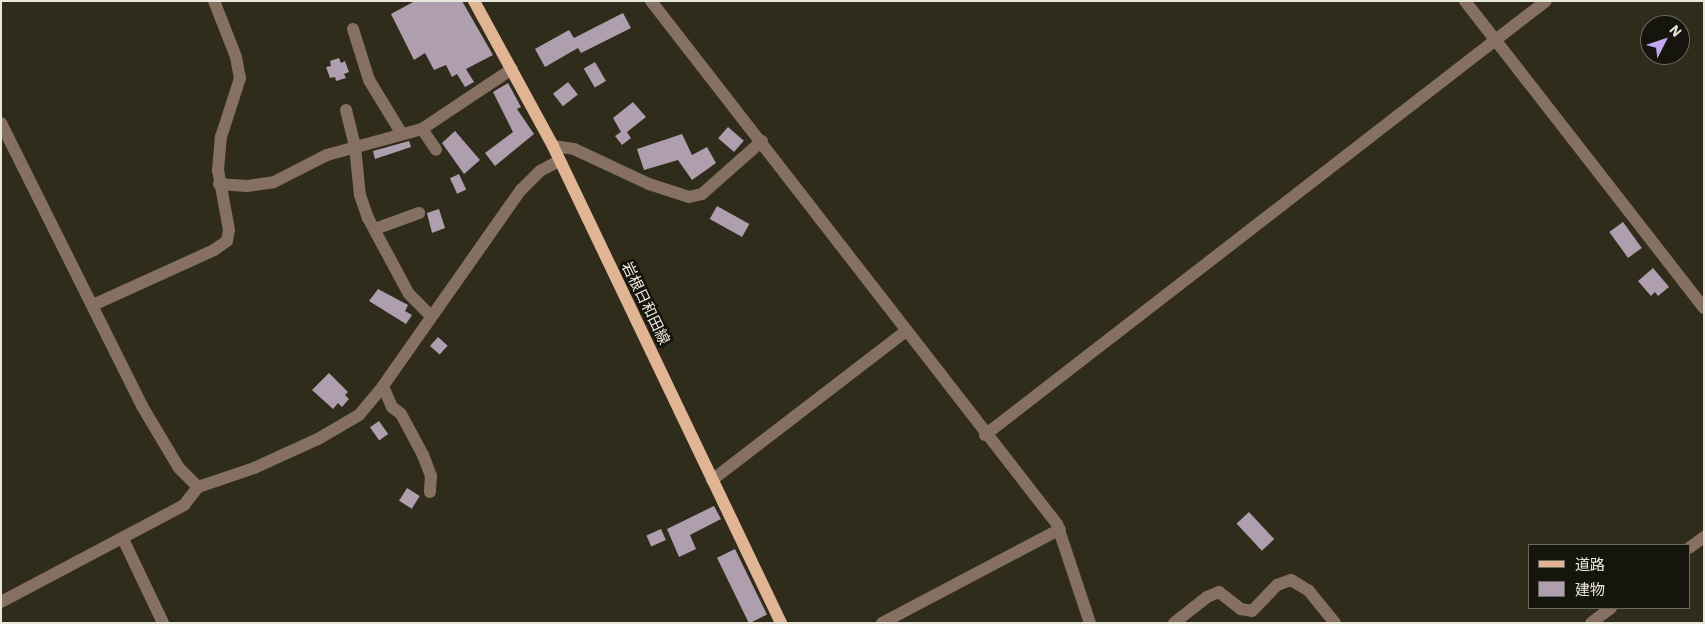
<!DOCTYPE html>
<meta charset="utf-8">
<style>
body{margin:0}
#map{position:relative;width:1705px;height:624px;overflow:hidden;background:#302c1c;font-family:"IBM Plex Sans","Noto Sans JP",sans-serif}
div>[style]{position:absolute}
.building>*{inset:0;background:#ae9eae;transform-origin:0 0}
.minor>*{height:12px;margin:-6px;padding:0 6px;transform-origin:6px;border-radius:6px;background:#867061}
.major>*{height:12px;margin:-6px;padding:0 6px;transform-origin:6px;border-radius:6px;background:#e1b493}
span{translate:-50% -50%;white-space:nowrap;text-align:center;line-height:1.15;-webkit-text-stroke:5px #16150d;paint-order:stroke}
.street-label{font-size:15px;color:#eae8dd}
.frame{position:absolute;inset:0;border:2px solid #eae8dd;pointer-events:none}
.legend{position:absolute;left:1528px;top:544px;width:162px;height:65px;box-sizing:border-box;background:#16150d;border:1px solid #6b6960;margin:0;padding:6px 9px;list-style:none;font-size:15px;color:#eae8dd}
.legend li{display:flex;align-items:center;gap:10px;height:25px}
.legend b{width:25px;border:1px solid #6b6960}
.north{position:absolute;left:1640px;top:15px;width:50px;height:50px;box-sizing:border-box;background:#16150d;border:1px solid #6b6960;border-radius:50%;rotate:49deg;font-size:14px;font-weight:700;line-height:20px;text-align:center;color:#eae8dd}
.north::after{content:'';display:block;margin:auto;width:18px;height:22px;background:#c4a7f1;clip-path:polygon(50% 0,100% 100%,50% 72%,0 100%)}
</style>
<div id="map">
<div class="building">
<div style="clip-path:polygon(415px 1px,462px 1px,493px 55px,466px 69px,474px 82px,465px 87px,457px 74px,452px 77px,446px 65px,434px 70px,425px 53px,414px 60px,391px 14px)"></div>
<div style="clip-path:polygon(623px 13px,631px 28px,581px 53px,578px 48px,545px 67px,535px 49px,569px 30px,574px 38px)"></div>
<div style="clip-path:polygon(339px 58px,341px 63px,345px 61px,349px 72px,344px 74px,346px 78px,336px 81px,335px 77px,330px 78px,326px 67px,331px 66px,330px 61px)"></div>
<div style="left:595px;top:62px;width:22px;height:13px;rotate:60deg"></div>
<div style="left:568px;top:82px;width:16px;height:19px;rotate:52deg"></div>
<div style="clip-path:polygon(508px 83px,521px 107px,517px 109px,534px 134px,495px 166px,485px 153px,513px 132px,493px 92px)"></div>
<div style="clip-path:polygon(633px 102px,646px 117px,627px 132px,631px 138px,622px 145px,615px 136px,621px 132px,613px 118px)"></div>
<div style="left:728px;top:127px;width:21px;height:15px;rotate:41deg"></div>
<div style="clip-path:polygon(455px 131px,480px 160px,464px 174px,442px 143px)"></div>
<div style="clip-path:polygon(682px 134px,692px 155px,707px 147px,716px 163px,692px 180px,678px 160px,644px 170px,637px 149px)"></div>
<div style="clip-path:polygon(409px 141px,411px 147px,375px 159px,373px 151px)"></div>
<div style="left:459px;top:174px;width:17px;height:10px;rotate:65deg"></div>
<div style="left:717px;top:206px;width:37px;height:15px;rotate:29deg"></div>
<div style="clip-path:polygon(439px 209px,445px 228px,432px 233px,427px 213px)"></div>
<div style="left:1623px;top:222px;width:32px;height:17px;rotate:54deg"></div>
<div style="clip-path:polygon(1653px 268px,1669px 287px,1658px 296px,1655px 292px,1651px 296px,1638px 281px)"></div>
<div style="clip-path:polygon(378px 289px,408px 305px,405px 311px,412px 315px,406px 324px,369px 301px)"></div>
<div style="left:438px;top:337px;width:13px;height:12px;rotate:42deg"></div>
<div style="clip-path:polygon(329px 373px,348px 392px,345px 395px,349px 399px,342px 407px,338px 403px,333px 409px,312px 390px)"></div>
<div style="left:379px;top:421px;width:16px;height:11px;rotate:55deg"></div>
<div style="left:407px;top:488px;width:15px;height:15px;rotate:32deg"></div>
<div style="clip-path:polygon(714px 506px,721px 519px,690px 535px,696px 549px,679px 557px,667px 529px)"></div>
<div style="left:1249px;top:512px;width:37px;height:17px;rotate:47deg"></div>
<div style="left:661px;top:529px;width:12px;height:16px;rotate:66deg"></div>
<div style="left:735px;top:549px;width:73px;height:20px;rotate:64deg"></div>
</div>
<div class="minor">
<div style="left:651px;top:1px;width:662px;rotate:52.18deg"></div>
<div style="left:1057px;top:524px;width:104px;rotate:71.6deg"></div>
<div style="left:1465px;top:1px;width:389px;rotate:52.1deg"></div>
<div style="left:353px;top:29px;width:53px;rotate:72.6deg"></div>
<div style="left:369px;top:80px;width:63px;rotate:58.6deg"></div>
<div style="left:346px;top:110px;width:38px;rotate:76deg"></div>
<div style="left:355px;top:147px;width:48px;rotate:84.1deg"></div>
<div style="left:360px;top:195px;width:24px;rotate:71deg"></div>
<div style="left:368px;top:218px;width:86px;rotate:61.7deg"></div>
<div style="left:409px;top:294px;width:31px;rotate:45deg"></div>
<div style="left:1px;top:123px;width:316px;rotate:63.5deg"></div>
<div style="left:142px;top:406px;width:72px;rotate:59.2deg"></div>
<div style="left:179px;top:468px;width:27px;rotate:45deg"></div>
<div style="left:198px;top:487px;width:59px;rotate:-18.7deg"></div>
<div style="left:254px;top:468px;width:70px;rotate:-24.4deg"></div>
<div style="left:318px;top:439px;width:48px;rotate:-30.3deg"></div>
<div style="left:359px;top:415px;width:38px;rotate:-50deg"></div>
<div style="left:383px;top:386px;width:240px;rotate:-54.9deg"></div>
<div style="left:521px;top:190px;width:27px;rotate:-45deg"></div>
<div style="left:540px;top:171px;width:21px;rotate:-28deg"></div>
<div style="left:422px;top:129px;width:25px;rotate:56deg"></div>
<div style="left:553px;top:146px;width:21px;rotate:8deg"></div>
<div style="left:574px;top:149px;width:83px;rotate:25deg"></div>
<div style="left:649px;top:184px;width:42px;rotate:18deg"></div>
<div style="left:689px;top:197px;width:13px;rotate:-13deg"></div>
<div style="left:702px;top:194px;width:80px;rotate:-41.5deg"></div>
<div style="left:219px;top:184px;width:28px;rotate:4deg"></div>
<div style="left:247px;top:186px;width:27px;rotate:-8deg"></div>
<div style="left:274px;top:182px;width:59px;rotate:-27deg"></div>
<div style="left:327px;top:155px;width:98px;rotate:-15.3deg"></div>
<div style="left:422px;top:129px;width:108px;rotate:-33.7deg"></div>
<div style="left:375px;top:229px;width:47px;rotate:-20deg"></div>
<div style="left:93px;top:305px;width:133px;rotate:-24.4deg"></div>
<div style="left:214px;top:250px;width:16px;rotate:-35deg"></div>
<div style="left:227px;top:241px;width:11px;rotate:-80deg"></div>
<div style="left:229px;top:230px;width:61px;rotate:-100.4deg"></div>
<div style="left:218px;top:170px;width:33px;rotate:-85deg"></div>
<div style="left:221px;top:137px;width:62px;rotate:-72.1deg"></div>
<div style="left:240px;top:78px;width:21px;rotate:-101deg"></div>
<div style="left:236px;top:57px;width:60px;rotate:-111.4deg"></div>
<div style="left:383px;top:386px;width:23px;rotate:67deg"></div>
<div style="left:392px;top:407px;width:11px;rotate:38deg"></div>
<div style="left:401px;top:414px;width:47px;rotate:61.8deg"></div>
<div style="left:423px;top:455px;width:22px;rotate:69deg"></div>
<div style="left:431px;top:476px;width:16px;rotate:94deg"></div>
<div style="left:985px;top:435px;width:709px;rotate:-37.73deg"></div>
<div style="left:712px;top:480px;width:245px;rotate:-37.5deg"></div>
<div style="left:123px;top:539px;width:93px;rotate:64.5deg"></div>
<div style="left:1689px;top:548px;width:19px;rotate:-36deg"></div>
<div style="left:1px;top:602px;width:207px;rotate:-27.9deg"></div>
<div style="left:184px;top:505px;width:23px;rotate:-52deg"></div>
<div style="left:882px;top:623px;width:201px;rotate:-27.8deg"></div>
<div style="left:1174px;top:623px;width:42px;rotate:-38.2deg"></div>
<div style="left:1207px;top:597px;width:13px;rotate:-23deg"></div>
<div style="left:1219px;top:592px;width:28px;rotate:38deg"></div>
<div style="left:1241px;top:609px;width:11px;rotate:10deg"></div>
<div style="left:1252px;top:611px;width:36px;rotate:-46deg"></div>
<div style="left:1277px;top:585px;width:15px;rotate:-20deg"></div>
<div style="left:1291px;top:580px;width:21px;rotate:31deg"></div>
<div style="left:1309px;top:591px;width:41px;rotate:50.9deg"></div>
<div style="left:1591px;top:623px;width:25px;rotate:-37deg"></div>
</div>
<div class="major">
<div style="left:474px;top:1px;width:165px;rotate:61.4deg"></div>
<div style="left:553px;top:146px;width:529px;rotate:64.45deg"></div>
</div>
<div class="street-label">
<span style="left:646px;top:303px;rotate:64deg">岩根日和田線</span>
</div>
<div class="frame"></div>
<ul class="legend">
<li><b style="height:6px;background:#e1b493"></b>道路</li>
<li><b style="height:14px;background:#ae9eae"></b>建物</li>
</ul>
<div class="north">N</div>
</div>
